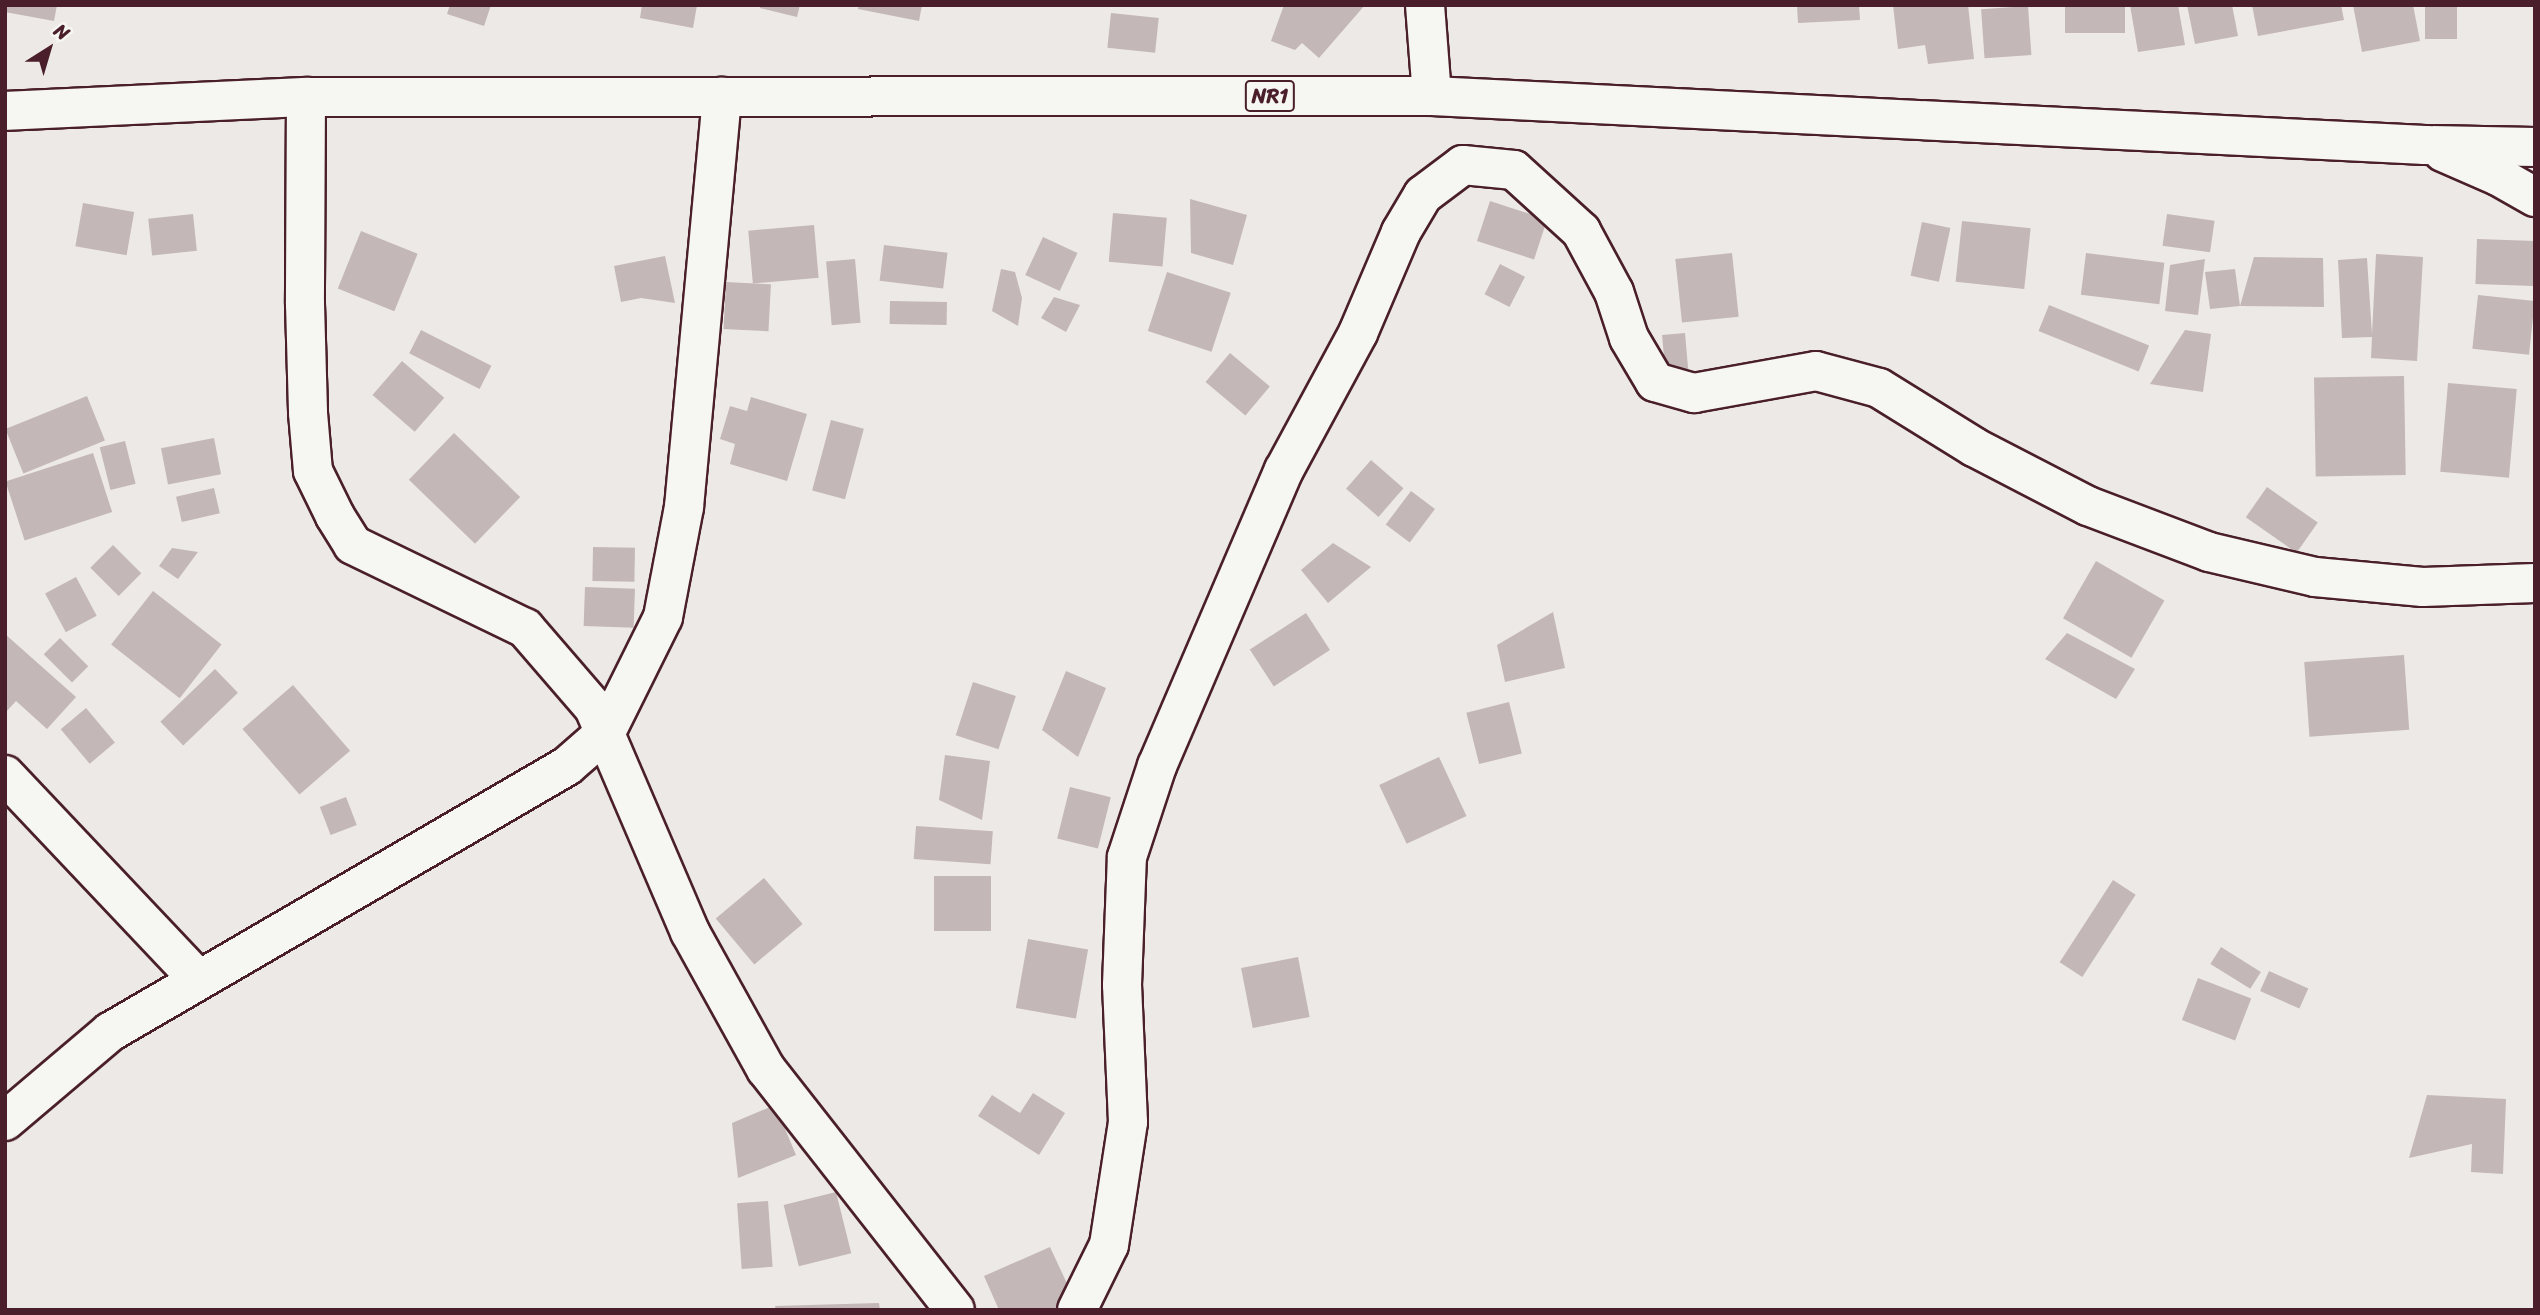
<!DOCTYPE html>
<style>
body{margin:0}
#map{position:relative;width:2540px;height:1315px;overflow:hidden;background:#ece9e6;font-family:Sriracha,sans-serif}
div>[style]{position:absolute}
.building>*{inset:0;background:#c4b7b7;transform-origin:0 0}
.roads{filter:drop-shadow(2px 0 #4a1f2b) drop-shadow(-2px 0 #4a1f2b) drop-shadow(0 2px #4a1f2b) drop-shadow(0 -2px #4a1f2b)}
.minor>*{height:38px;margin:-19px;padding:0 19px;transform-origin:19px;border-radius:19px;background:#f6f6f2}
.highway>*{height:38px;margin:-19px;padding:0 19px;transform-origin:19px;border-radius:19px;background:#f6f6f2}
span{translate:-50% -50%;white-space:nowrap;text-align:center;line-height:1.15;-webkit-text-stroke:5px #f6f6f2;paint-order:stroke}
.shield-label span{padding:2px 5px;background:#f6f6f2;border:2px solid;border-radius:5px;-webkit-text-stroke-width:0}
.shield-label{font-size:21px;color:#4a1f2b;font-weight:700}
.frame{position:absolute;inset:0;border:7px solid #4a1f2b;pointer-events:none}
.north{position:absolute;left:14px;top:14px;width:70px;height:70px;-webkit-text-stroke:5px #f6f6f2;paint-order:stroke;rotate:37deg;font-size:19px;font-weight:700;line-height:28px;text-align:center;color:#4a1f2b}
.north::after{content:'';display:block;margin:auto;width:24px;height:32px;background:#4a1f2b;clip-path:polygon(50% 0,100% 100%,50% 72%,0 100%)}
</style>
<div id="map">
<div class="building">
<div style="clip-path:polygon(5px 5px,57px 5px,54px 21px,5px 12px)"></div>
<div style="clip-path:polygon(450px 5px,491px 5px,484px 26px,447px 14px)"></div>
<div style="clip-path:polygon(642px 5px,697px 5px,693px 28px,640px 18px)"></div>
<div style="clip-path:polygon(761px 5px,800px 5px,797px 17px,760px 8px)"></div>
<div style="clip-path:polygon(859px 5px,922px 5px,919px 21px,858px 9px)"></div>
<div style="clip-path:polygon(1284px 5px,1365px 5px,1319px 58px,1302px 43px,1295px 50px,1271px 41px)"></div>
<div style="clip-path:polygon(1797px 5px,1859px 5px,1860px 20px,1798px 23px)"></div>
<div style="clip-path:polygon(1893px 5px,1968px 5px,1974px 59px,1928px 64px,1925px 45px,1898px 49px)"></div>
<div style="left:2065px;top:5px;width:60px;height:28px"></div>
<div style="clip-path:polygon(2130px 5px,2178px 5px,2185px 45px,2138px 52px)"></div>
<div style="clip-path:polygon(2187px 5px,2232px 5px,2238px 36px,2195px 44px)"></div>
<div style="clip-path:polygon(2252px 5px,2341px 5px,2344px 20px,2258px 36px)"></div>
<div style="clip-path:polygon(2353px 5px,2413px 5px,2420px 41px,2362px 52px)"></div>
<div style="left:2425px;top:5px;width:32px;height:34px"></div>
<div style="left:2028px;top:6px;width:49px;height:47px;rotate:86deg"></div>
<div style="left:1111px;top:13px;width:48px;height:35px;rotate:6deg"></div>
<div style="clip-path:polygon(1190px 199px,1247px 215px,1233px 265px,1191px 253px)"></div>
<div style="left:1490px;top:201px;width:60px;height:42px;rotate:18deg"></div>
<div style="left:83px;top:203px;width:52px;height:44px;rotate:10deg"></div>
<div style="left:1113px;top:213px;width:54px;height:49px;rotate:5deg"></div>
<div style="left:193px;top:214px;width:37px;height:45px;rotate:84deg"></div>
<div style="left:2167px;top:214px;width:48px;height:32px;rotate:8deg"></div>
<div style="left:1962px;top:221px;width:69px;height:61px;rotate:6deg"></div>
<div style="left:1922px;top:222px;width:29px;height:55px;rotate:12deg"></div>
<div style="left:814px;top:225px;width:53px;height:66px;rotate:85deg"></div>
<div style="left:361px;top:231px;width:61px;height:62px;rotate:22deg"></div>
<div style="left:1043px;top:237px;width:38px;height:42px;rotate:25deg"></div>
<div style="left:2477px;top:239px;width:58px;height:45px;rotate:2deg"></div>
<div style="left:884px;top:245px;width:64px;height:36px;rotate:7deg"></div>
<div style="left:1732px;top:253px;width:64px;height:57px;rotate:84deg"></div>
<div style="left:2086px;top:253px;width:79px;height:42px;rotate:7deg"></div>
<div style="clip-path:polygon(2376px 254px,2423px 257px,2417px 361px,2371px 358px,2372px 337px,2342px 338px,2338px 260px,2367px 258px,2372px 334px)"></div>
<div style="clip-path:polygon(665px 256px,675px 303px,641px 298px,621px 302px,614px 266px)"></div>
<div style="clip-path:polygon(2254px 257px,2323px 258px,2324px 307px,2240px 306px,2210px 309px,2205px 272px,2235px 269px,2240px 306px)"></div>
<div style="left:855px;top:259px;width:64px;height:29px;rotate:85deg"></div>
<div style="clip-path:polygon(2205px 259px,2198px 315px,2165px 311px,2170px 265px)"></div>
<div style="left:1500px;top:264px;width:28px;height:34px;rotate:27deg"></div>
<div style="clip-path:polygon(1001px 269px,1015px 272px,1022px 298px,1018px 326px,992px 311px)"></div>
<div style="left:1167px;top:272px;width:67px;height:62px;rotate:18deg"></div>
<div style="left:726px;top:282px;width:45px;height:47px;rotate:3deg"></div>
<div style="left:2478px;top:295px;width:57px;height:54px;rotate:6deg"></div>
<div style="clip-path:polygon(1054px 297px,1080px 305px,1066px 332px,1041px 318px)"></div>
<div style="left:890px;top:301px;width:57px;height:23px;rotate:1deg"></div>
<div style="left:2049px;top:305px;width:108px;height:28px;rotate:22deg"></div>
<div style="left:421px;top:330px;width:79px;height:26px;rotate:27deg"></div>
<div style="clip-path:polygon(2185px 330px,2211px 334px,2203px 392px,2150px 384px)"></div>
<div style="left:1685px;top:333px;width:36px;height:23px;rotate:85deg"></div>
<div style="left:1230px;top:353px;width:52px;height:38px;rotate:40deg"></div>
<div style="left:402px;top:361px;width:56px;height:45px;rotate:41deg"></div>
<div style="left:2404px;top:376px;width:99px;height:90px;rotate:89deg"></div>
<div style="left:2448px;top:383px;width:69px;height:89px;rotate:5deg"></div>
<div style="left:87px;top:396px;width:48px;height:88px;rotate:68deg"></div>
<div style="clip-path:polygon(751px 397px,807px 414px,787px 481px,730px 464px,735px 444px,720px 439px,730px 406px,747px 411px)"></div>
<div style="left:831px;top:420px;width:34px;height:73px;rotate:15deg"></div>
<div style="left:454px;top:433px;width:92px;height:65px;rotate:44deg"></div>
<div style="left:214px;top:438px;width:37px;height:54px;rotate:79deg"></div>
<div style="left:125px;top:441px;width:44px;height:26px;rotate:76deg"></div>
<div style="left:93px;top:453px;width:62px;height:92px;rotate:72deg"></div>
<div style="left:1371px;top:460px;width:43px;height:38px;rotate:41deg"></div>
<div style="left:2267px;top:487px;width:62px;height:37px;rotate:35deg"></div>
<div style="left:214px;top:488px;width:26px;height:39px;rotate:77deg"></div>
<div style="left:1411px;top:491px;width:30px;height:42px;rotate:37deg"></div>
<div style="clip-path:polygon(1333px 543px,1371px 567px,1328px 603px,1301px 570px)"></div>
<div style="left:113px;top:545px;width:40px;height:32px;rotate:45deg"></div>
<div style="left:593px;top:547px;width:42px;height:34px;rotate:1deg"></div>
<div style="clip-path:polygon(172px 548px,198px 552px,178px 579px,159px 566px)"></div>
<div style="left:2096px;top:561px;width:79px;height:66px;rotate:30deg"></div>
<div style="left:76px;top:577px;width:44px;height:35px;rotate:62deg"></div>
<div style="left:585px;top:587px;width:50px;height:39px;rotate:2deg"></div>
<div style="left:153px;top:591px;width:87px;height:68px;rotate:38deg"></div>
<div style="clip-path:polygon(1553px 612px,1565px 668px,1505px 682px,1497px 645px)"></div>
<div style="left:1306px;top:613px;width:44px;height:67px;rotate:57deg"></div>
<div style="clip-path:polygon(2067px 633px,2135px 669px,2116px 699px,2045px 659px)"></div>
<div style="clip-path:polygon(5px 634px,76px 697px,47px 729px,16px 701px,5px 713px)"></div>
<div style="left:60px;top:638px;width:40px;height:23px;rotate:45deg"></div>
<div style="left:2404px;top:655px;width:75px;height:100px;rotate:86deg"></div>
<div style="left:215px;top:669px;width:33px;height:76px;rotate:46deg"></div>
<div style="clip-path:polygon(1066px 671px,1106px 688px,1078px 757px,1042px 730px)"></div>
<div style="left:973px;top:682px;width:45px;height:56px;rotate:18deg"></div>
<div style="left:293px;top:685px;width:87px;height:67px;rotate:49deg"></div>
<div style="left:1509px;top:702px;width:53px;height:44px;rotate:76deg"></div>
<div style="left:86px;top:708px;width:45px;height:33px;rotate:50deg"></div>
<div style="clip-path:polygon(945px 755px,990px 761px,982px 820px,939px 800px)"></div>
<div style="left:1439px;top:757px;width:65px;height:66px;rotate:65deg"></div>
<div style="left:1070px;top:787px;width:42px;height:53px;rotate:14deg"></div>
<div style="left:346px;top:797px;width:30px;height:28px;rotate:69deg"></div>
<div style="left:916px;top:826px;width:77px;height:33px;rotate:4deg"></div>
<div style="left:934px;top:876px;width:57px;height:55px"></div>
<div style="left:764px;top:878px;width:60px;height:63px;rotate:50deg"></div>
<div style="left:2113px;top:880px;width:27px;height:98px;rotate:33deg"></div>
<div style="left:1028px;top:939px;width:61px;height:70px;rotate:10deg"></div>
<div style="left:2221px;top:947px;width:47px;height:20px;rotate:32deg"></div>
<div style="left:1298px;top:957px;width:61px;height:58px;rotate:79deg"></div>
<div style="left:2269px;top:971px;width:43px;height:22px;rotate:24deg"></div>
<div style="left:2198px;top:978px;width:57px;height:45px;rotate:21deg"></div>
<div style="clip-path:polygon(1033px 1093px,1065px 1113px,1039px 1155px,978px 1116px,992px 1095px,1020px 1113px)"></div>
<div style="clip-path:polygon(2427px 1095px,2506px 1099px,2503px 1174px,2471px 1172px,2472px 1144px,2409px 1158px)"></div>
<div style="clip-path:polygon(775px 1105px,796px 1155px,738px 1178px,732px 1123px)"></div>
<div style="left:836px;top:1192px;width:63px;height:54px;rotate:76deg"></div>
<div style="left:768px;top:1201px;width:66px;height:31px;rotate:86deg"></div>
<div style="clip-path:polygon(1050px 1247px,1077px 1305px,1067px 1310px,999px 1310px,984px 1276px)"></div>
<div style="clip-path:polygon(879px 1303px,880px 1310px,776px 1310px,775px 1306px)"></div>
</div>
<div class="roads">
<div class="minor">
<div style="left:1425px;top:5px;width:91px;rotate:85.6deg"></div>
<div style="left:306px;top:97px;width:207px;rotate:90.3deg"></div>
<div style="left:305px;top:304px;width:109px;rotate:88.4deg"></div>
<div style="left:308px;top:413px;width:58px;rotate:85.1deg"></div>
<div style="left:313px;top:471px;width:50px;rotate:63.9deg"></div>
<div style="left:335px;top:516px;width:34px;rotate:58deg"></div>
<div style="left:353px;top:545px;width:191px;rotate:25.8deg"></div>
<div style="left:525px;top:628px;width:106px;rotate:49.2deg"></div>
<div style="left:594px;top:708px;width:244px;rotate:66.8deg"></div>
<div style="left:690px;top:932px;width:157px;rotate:61deg"></div>
<div style="left:766px;top:1069px;width:306px;rotate:51.9deg"></div>
<div style="left:5px;top:775px;width:281px;rotate:46.6deg"></div>
<div style="left:5px;top:1121px;width:138px;rotate:-40.3deg"></div>
<div style="left:110px;top:1032px;width:529px;rotate:-30.2deg"></div>
<div style="left:567px;top:766px;width:52px;rotate:-41.1deg"></div>
<div style="left:606px;top:732px;width:128px;rotate:-63.6deg"></div>
<div style="left:663px;top:617px;width:112px;rotate:-79.2deg"></div>
<div style="left:684px;top:507px;width:412px;rotate:-84.7deg"></div>
<div style="left:1077px;top:1310px;width:72px;rotate:-63.8deg"></div>
<div style="left:1109px;top:1245px;width:124px;rotate:-81.2deg"></div>
<div style="left:1128px;top:1122px;width:137px;rotate:-92.5deg"></div>
<div style="left:1122px;top:985px;width:128px;rotate:-87.8deg"></div>
<div style="left:1127px;top:857px;width:96px;rotate:-71.8deg"></div>
<div style="left:1157px;top:766px;width:322px;rotate:-66.8deg"></div>
<div style="left:1284px;top:470px;width:156px;rotate:-61.6deg"></div>
<div style="left:1358px;top:333px;width:110px;rotate:-66.9deg"></div>
<div style="left:1401px;top:232px;width:43px;rotate:-59.3deg"></div>
<div style="left:1423px;top:195px;width:50px;rotate:-36.9deg"></div>
<div style="left:1463px;top:165px;width:51px;rotate:5.6deg"></div>
<div style="left:1514px;top:170px;width:91px;rotate:42.3deg"></div>
<div style="left:1581px;top:231px;width:69px;rotate:61.6deg"></div>
<div style="left:1614px;top:292px;width:48px;rotate:71.9deg"></div>
<div style="left:1629px;top:338px;width:51px;rotate:59.4deg"></div>
<div style="left:1655px;top:382px;width:41px;rotate:15.8deg"></div>
<div style="left:1694px;top:393px;width:124px;rotate:-10.2deg"></div>
<div style="left:1816px;top:371px;width:65px;rotate:15.1deg"></div>
<div style="left:1879px;top:388px;width:112px;rotate:31.8deg"></div>
<div style="left:1974px;top:447px;width:128px;rotate:27.4deg"></div>
<div style="left:2088px;top:506px;width:129px;rotate:20.8deg"></div>
<div style="left:2209px;top:552px;width:109px;rotate:13.3deg"></div>
<div style="left:2315px;top:577px;width:108px;rotate:5.3deg"></div>
<div style="left:2423px;top:587px;width:112px;rotate:-2deg"></div>
</div>
<div class="highway">
<div style="left:5px;top:111px;width:301px;rotate:-2.7deg"></div>
<div style="left:306px;top:97px;width:1126px;rotate:-0.05deg"></div>
<div style="left:1432px;top:96px;width:994px;rotate:2.82deg"></div>
<div style="left:2425px;top:145px;width:110px;rotate:1deg"></div>
<div style="left:2443px;top:152px;width:60px;rotate:23.6deg"></div>
<div style="left:2498px;top:176px;width:43px;rotate:29.6deg"></div>
</div>
</div>
<div class="shield-label">
<span style="left:1270px;top:96px">NR1</span>
</div>
<div class="frame"></div>
<div class="north">N</div>
</div>
